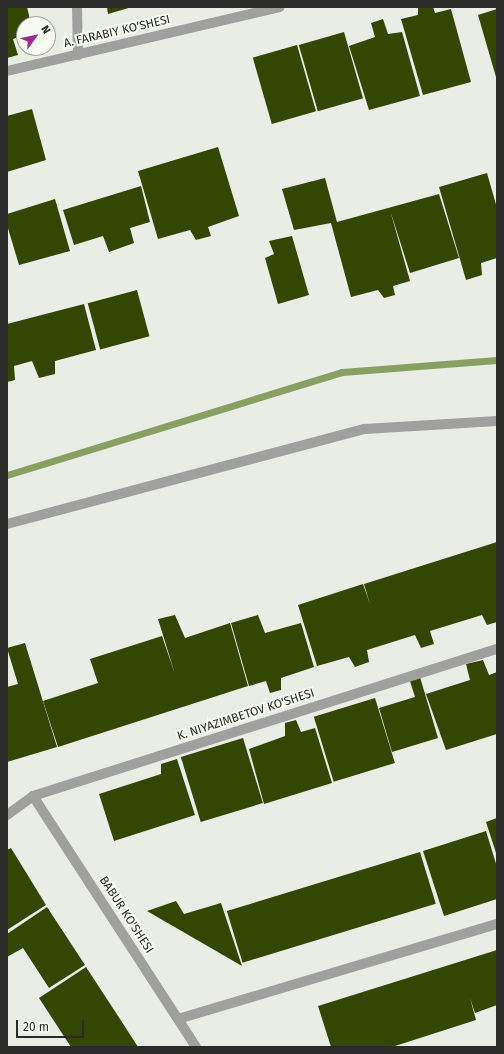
<!DOCTYPE html>
<style>
body{margin:0}
#map{position:relative;width:504px;height:1054px;overflow:hidden;background:#eaece6;font-family:"Fira Sans",sans-serif}
div>[style]{position:absolute}
.stream>*{height:7px;margin:-3.5px;padding:0 3.5px;transform-origin:3.5px;border-radius:3.5px;background:#8aa063}
.building>*{inset:0;background:#344603;transform-origin:0 0}
.lane>*{height:10px;margin:-5px;padding:0 5px;transform-origin:5px;border-radius:5px;background:#a0a19e}
.street>*{height:10px;margin:-5px;padding:0 5px;transform-origin:5px;border-radius:5px;background:#a0a19e}
span{translate:-50% -50%;white-space:nowrap;text-align:center;line-height:1.15;-webkit-text-stroke:4px #f7f9f3;paint-order:stroke}
.street-label{font-size:12px;color:#2a2b28}
.frame{position:absolute;inset:0;border:8px solid #2a2b28;pointer-events:none}
.north{position:absolute;left:16px;top:16px;width:40px;height:40px;box-sizing:border-box;background:#f7f9f3;border:1px solid #a5a7a2;border-radius:50%;rotate:57deg;font-size:11px;font-weight:700;line-height:16px;text-align:center;color:#2a2b28}
.north::after{content:'';display:block;margin:auto;width:14px;height:18px;background:#9d2d8c;clip-path:polygon(50% 0,100% 100%,50% 72%,0 100%)}
.scale{position:absolute;left:16px;top:1020px;width:68px;height:18px;box-sizing:border-box;border:2px solid #2a2b28;border-top:0;padding-left:5px;font-size:12px;line-height:14px;white-space:nowrap;color:#2a2b28;-webkit-text-stroke:3px #f7f9f3;paint-order:stroke}
</style>
<div id="map">
<div class="stream">
<div style="left:7px;top:475px;width:350px;rotate:-17.1deg"></div>
<div style="left:342px;top:372px;width:155px;rotate:-4.4deg"></div>
</div>
<div class="building">
<div style="clip-path:polygon(7px 7px,27px 7px,31px 24px,24px 24px,24px 35px,13px 39px,18px 55px,7px 58px)"></div>
<div style="clip-path:polygon(107px 7px,132px 7px,108px 14px)"></div>
<div style="clip-path:polygon(418px 7px,433px 7px,435px 13px,451px 9px,471px 82px,423px 95px,401px 19px,418px 15px)"></div>
<div style="clip-path:polygon(497px 9px,497px 77px,496px 77px,478px 15px)"></div>
<div style="clip-path:polygon(383px 19px,388px 34px,402px 32px,420px 96px,369px 110px,349px 46px,375px 37px,371px 23px)"></div>
<div style="left:344px;top:32px;width:69px;height:47px;rotate:74deg"></div>
<div style="left:297px;top:45px;width:69px;height:46px;rotate:74deg"></div>
<div style="clip-path:polygon(32px 109px,46px 160px,7px 172px,7px 116px)"></div>
<div style="clip-path:polygon(218px 147px,239px 216px,208px 227px,211px 236px,196px 240px,190px 230px,158px 239px,138px 171px)"></div>
<div style="clip-path:polygon(487px 173px,497px 208px,497px 258px,481px 263px,482px 275px,466px 280px,439px 187px)"></div>
<div style="clip-path:polygon(325px 178px,337px 222px,439px 194px,459px 258px,410px 273px,390px 210px,410px 281px,393px 286px,395px 295px,384px 298px,378px 290px,351px 297px,331px 223px,294px 230px,282px 189px)"></div>
<div style="clip-path:polygon(141px 186px,150px 222px,130px 228px,134px 243px,109px 252px,103px 236px,74px 245px,63px 210px)"></div>
<div style="clip-path:polygon(55px 199px,70px 251px,19px 265px,7px 225px,7px 214px)"></div>
<div style="clip-path:polygon(292px 236px,309px 295px,278px 304px,265px 258px,274px 254px,269px 241px)"></div>
<div style="left:137px;top:290px;width:48px;height:51px;rotate:75deg"></div>
<div style="clip-path:polygon(84px 304px,96px 350px,55px 361px,55px 374px,39px 378px,32px 361px,14px 366px,15px 380px,7px 382px,7px 324px)"></div>
<div style="clip-path:polygon(497px 542px,497px 622px,487px 625px,482px 615px,430px 631px,434px 644px,421px 648px,415px 635px,367px 650px,369px 662px,355px 667px,349px 657px,317px 666px,298px 605px,363px 584px,370px 604px,364px 584px)"></div>
<div style="clip-path:polygon(175px 615px,185px 638px,230px 623px,248px 686px,58px 747px,43px 701px,98px 683px,90px 659px,162px 636px,175px 674px,158px 619px)"></div>
<div style="clip-path:polygon(258px 615px,265px 633px,301px 623px,314px 667px,281px 678px,281px 690px,270px 693px,266px 681px,249px 686px,231px 623px)"></div>
<div style="clip-path:polygon(25px 643px,57px 747px,7px 762px,7px 687px,18px 684px,7px 648px)"></div>
<div style="clip-path:polygon(483px 660px,489px 675px,497px 672px,497px 734px,446px 750px,426px 694px,470px 680px,466px 664px)"></div>
<div style="clip-path:polygon(420px 677px,438px 738px,392px 752px,379px 708px,415px 697px,410px 681px)"></div>
<div style="left:375px;top:698px;width:68px;height:64px;rotate:73deg"></div>
<div style="clip-path:polygon(296px 720px,301px 732px,315px 728px,332px 783px,264px 804px,249px 749px,285px 736px,285px 723px)"></div>
<div style="left:243px;top:738px;width:68px;height:65px;rotate:73deg"></div>
<div style="clip-path:polygon(177px 759px,195px 815px,114px 841px,99px 794px,161px 774px,161px 764px)"></div>
<div style="clip-path:polygon(497px 818px,497px 856px,486px 822px)"></div>
<div style="clip-path:polygon(486px 831px,497px 867px,497px 899px,444px 916px,423px 851px)"></div>
<div style="clip-path:polygon(11px 848px,46px 905px,7px 930px,7px 850px)"></div>
<div style="left:420px;top:852px;width:54px;height:202px;rotate:73deg"></div>
<div style="clip-path:polygon(176px 901px,184px 914px,221px 903px,242px 966px,147px 911px)"></div>
<div style="clip-path:polygon(47px 907px,85px 965px,49px 988px,23px 948px,7px 957px,7px 934px)"></div>
<div style="clip-path:polygon(497px 950px,497px 1005px,475px 1013px,470px 998px,476px 1020px,392px 1047px,331px 1047px,318px 1006px)"></div>
<div style="clip-path:polygon(86px 967px,120px 1019px,138px 1047px,71px 1047px,39px 998px)"></div>
</div>
<div class="lane">
<div style="left:7px;top:524px;width:370px;rotate:-14.9deg"></div>
<div style="left:365px;top:429px;width:132px;rotate:-3.5deg"></div>
</div>
<div class="street">
<div style="left:77px;top:7px;width:48px;rotate:88.8deg"></div>
<div style="left:7px;top:71px;width:280px;rotate:-13.2deg"></div>
<div style="left:33px;top:796px;width:299px;rotate:57deg"></div>
<div style="left:7px;top:815px;width:32px;rotate:-36deg"></div>
<div style="left:33px;top:796px;width:487px;rotate:-17.6deg"></div>
<div style="left:178px;top:1019px;width:333px;rotate:-16.6deg"></div>
</div>
<div class="street-label">
<span style="left:117px;top:32px;rotate:-13deg">A. FARABIY KO'SHESI</span>
<span style="left:246px;top:715px;rotate:-18deg">K. NIYAZIMBETOV KO'SHESI</span>
<span style="left:126px;top:915px;rotate:57deg">BABUR KO'SHESI</span>
</div>
<div class="frame"></div>
<div class="north">N</div>
<div class="scale">20 m</div>
</div>
